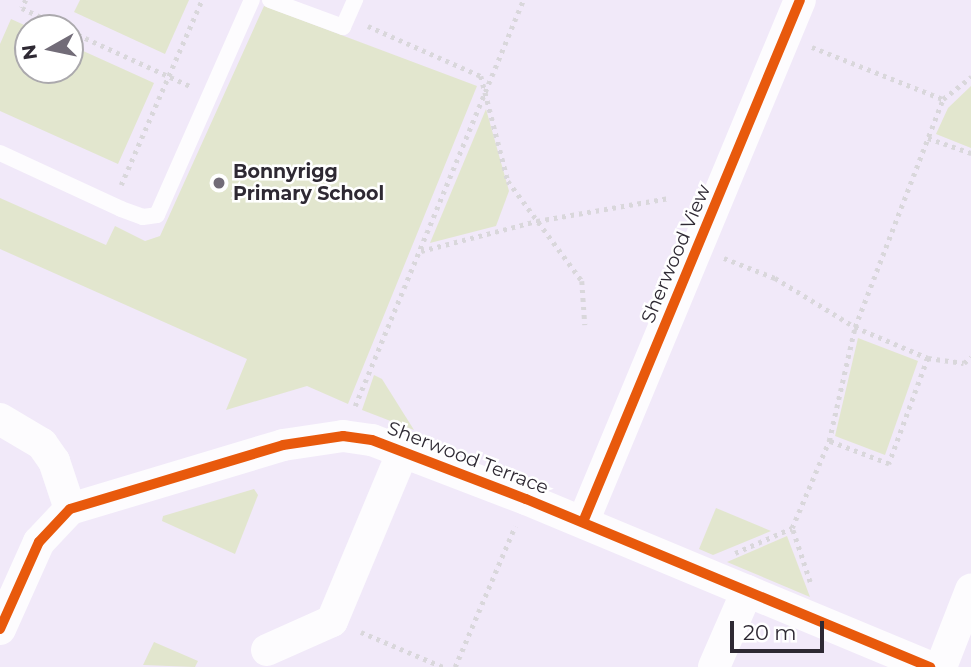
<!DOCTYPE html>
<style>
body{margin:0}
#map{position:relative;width:971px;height:667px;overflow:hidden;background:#f1e9f9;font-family:Montserrat,sans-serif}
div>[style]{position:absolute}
.green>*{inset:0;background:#e2e6ce}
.path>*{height:4.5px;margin-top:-2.25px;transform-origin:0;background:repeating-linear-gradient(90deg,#d9d7db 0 3.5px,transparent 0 8.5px)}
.lane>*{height:16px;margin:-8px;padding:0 8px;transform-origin:8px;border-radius:8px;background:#fdfcfe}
.street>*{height:32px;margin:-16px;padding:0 16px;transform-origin:16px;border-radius:16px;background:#fdfcfe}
.cycleway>*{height:10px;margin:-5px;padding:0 5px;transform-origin:5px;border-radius:5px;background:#e8590c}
.dots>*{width:19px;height:19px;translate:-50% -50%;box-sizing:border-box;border:4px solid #fff;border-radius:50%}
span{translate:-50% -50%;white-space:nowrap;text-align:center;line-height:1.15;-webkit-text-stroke:5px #fff;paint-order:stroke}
.poi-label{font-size:19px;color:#2e2933;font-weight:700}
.left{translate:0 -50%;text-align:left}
.street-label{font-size:19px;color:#2e2933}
.north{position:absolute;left:14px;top:14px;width:70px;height:70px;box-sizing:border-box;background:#fff;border:2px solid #aba9ad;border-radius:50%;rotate:261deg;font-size:19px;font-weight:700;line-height:28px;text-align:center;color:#2e2933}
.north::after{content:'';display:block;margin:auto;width:24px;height:32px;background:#726c78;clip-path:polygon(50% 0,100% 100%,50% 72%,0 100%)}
.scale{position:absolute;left:730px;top:621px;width:94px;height:32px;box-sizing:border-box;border:4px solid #2e2933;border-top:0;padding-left:9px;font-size:21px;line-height:24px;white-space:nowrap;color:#2e2933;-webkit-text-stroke:5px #fff;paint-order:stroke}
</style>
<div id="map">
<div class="green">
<div style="clip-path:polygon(80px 0,189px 0,165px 54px,74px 12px)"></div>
<div style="clip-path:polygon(264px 6px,477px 86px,348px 404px,307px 386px,226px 410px,247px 359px,0 249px,0 198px,106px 245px,115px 226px,145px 241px,160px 236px)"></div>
<div style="clip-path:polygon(11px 19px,31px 28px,28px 70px,70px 70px,70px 45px,154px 83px,118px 164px,0 111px,0 44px)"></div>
<div style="clip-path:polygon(971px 86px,971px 148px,936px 134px,948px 108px)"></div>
<div style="clip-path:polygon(486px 109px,509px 191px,496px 226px,430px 243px)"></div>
<div style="clip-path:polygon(858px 338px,918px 361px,885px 455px,835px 436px)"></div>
<div style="clip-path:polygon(374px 375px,382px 379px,414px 430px,362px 410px)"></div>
<div style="clip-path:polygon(254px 489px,258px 495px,235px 554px,162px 521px,163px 516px)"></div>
<div style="clip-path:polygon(716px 508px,771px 531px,713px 555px,699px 549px)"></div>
<div style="clip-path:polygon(787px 536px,810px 597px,727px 562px)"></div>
<div style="clip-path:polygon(154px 642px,198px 661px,195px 667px,143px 665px)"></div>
</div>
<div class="path">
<div style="left:26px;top:0;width:9px;rotate:117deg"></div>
<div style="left:22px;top:8px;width:47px;rotate:25.5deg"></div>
<div style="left:368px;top:26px;width:124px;rotate:23.9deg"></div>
<div style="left:481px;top:76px;width:108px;rotate:75.6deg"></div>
<div style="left:508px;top:181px;width:124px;rotate:53.5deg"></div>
<div style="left:582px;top:281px;width:44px;rotate:86.1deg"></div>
<div style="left:70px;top:31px;width:132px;rotate:24.6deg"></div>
<div style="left:812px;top:47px;width:141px;rotate:21.7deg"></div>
<div style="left:928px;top:138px;width:46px;rotate:19.2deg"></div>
<div style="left:121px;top:185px;width:202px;rotate:-66.4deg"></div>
<div style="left:421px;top:251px;width:120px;rotate:-14.5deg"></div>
<div style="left:537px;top:221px;width:134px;rotate:-9.9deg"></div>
<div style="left:724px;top:258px;width:55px;rotate:21.4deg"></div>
<div style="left:775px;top:278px;width:94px;rotate:31.5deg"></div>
<div style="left:855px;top:327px;width:79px;rotate:23deg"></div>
<div style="left:928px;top:358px;width:113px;rotate:110.2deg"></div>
<div style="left:889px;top:464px;width:64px;rotate:-159deg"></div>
<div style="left:928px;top:358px;width:36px;rotate:8deg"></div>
<div style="left:964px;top:363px;width:9px;rotate:-41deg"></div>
<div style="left:355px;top:406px;width:439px;rotate:-67.5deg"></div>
<div style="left:735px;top:553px;width:62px;rotate:-23.7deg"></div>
<div style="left:810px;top:582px;width:57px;rotate:-108.4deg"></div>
<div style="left:792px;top:528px;width:95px;rotate:-67deg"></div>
<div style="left:829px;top:441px;width:117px;rotate:-77.2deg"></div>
<div style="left:855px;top:327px;width:244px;rotate:-68.9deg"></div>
<div style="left:943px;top:99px;width:36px;rotate:-38deg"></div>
<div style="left:361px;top:632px;width:89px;rotate:23.1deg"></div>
<div style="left:455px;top:667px;width:153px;rotate:-66.9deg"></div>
</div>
<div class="lane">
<div style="left:270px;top:0;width:78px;rotate:20.3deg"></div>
<div style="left:343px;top:27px;width:30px;rotate:-66deg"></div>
<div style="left:0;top:153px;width:133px;rotate:24.8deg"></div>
<div style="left:121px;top:209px;width:23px;rotate:20deg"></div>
<div style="left:143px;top:217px;width:14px;rotate:-8deg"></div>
<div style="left:157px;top:215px;width:235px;rotate:-66.2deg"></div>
</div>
<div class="street">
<div style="left:0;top:419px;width:49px;rotate:30.8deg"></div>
<div style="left:42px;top:444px;width:21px;rotate:55deg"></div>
<div style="left:54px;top:461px;width:51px;rotate:71.6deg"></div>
<div style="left:583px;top:522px;width:565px;rotate:-67.43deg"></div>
<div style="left:0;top:629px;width:95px;rotate:-65.9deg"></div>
<div style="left:39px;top:542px;width:45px;rotate:-46.8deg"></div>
<div style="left:70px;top:509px;width:222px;rotate:-16.7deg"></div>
<div style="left:283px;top:445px;width:61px;rotate:-8.5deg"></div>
<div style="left:343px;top:436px;width:29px;rotate:8deg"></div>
<div style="left:372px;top:440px;width:165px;rotate:21deg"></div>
<div style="left:526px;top:499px;width:438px;rotate:22.6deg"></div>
<div style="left:267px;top:650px;width:71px;rotate:-24deg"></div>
<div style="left:332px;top:621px;width:184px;rotate:-67.3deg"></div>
<div style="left:714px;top:667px;width:83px;rotate:-66.5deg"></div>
<div style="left:941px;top:667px;width:83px;rotate:-68.7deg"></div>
</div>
<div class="cycleway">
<div style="left:583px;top:522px;width:565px;rotate:-67.43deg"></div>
<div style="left:0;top:629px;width:95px;rotate:-65.9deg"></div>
<div style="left:39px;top:542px;width:45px;rotate:-46.8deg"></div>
<div style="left:70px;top:509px;width:222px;rotate:-16.7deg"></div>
<div style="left:283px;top:445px;width:61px;rotate:-8.5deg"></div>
<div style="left:343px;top:436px;width:29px;rotate:8deg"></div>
<div style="left:372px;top:440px;width:165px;rotate:21deg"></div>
<div style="left:526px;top:499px;width:438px;rotate:22.6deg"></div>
</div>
<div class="dots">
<div style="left:219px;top:183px;background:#726c78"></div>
</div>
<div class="poi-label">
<span class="left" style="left:233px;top:183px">Bonnyrigg<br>Primary School</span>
</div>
<div class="street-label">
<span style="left:676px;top:254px;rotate:-67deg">Sherwood View</span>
<span style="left:468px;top:458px;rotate:21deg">Sherwood Terrace</span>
</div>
<div class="north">N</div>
<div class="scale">20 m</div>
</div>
